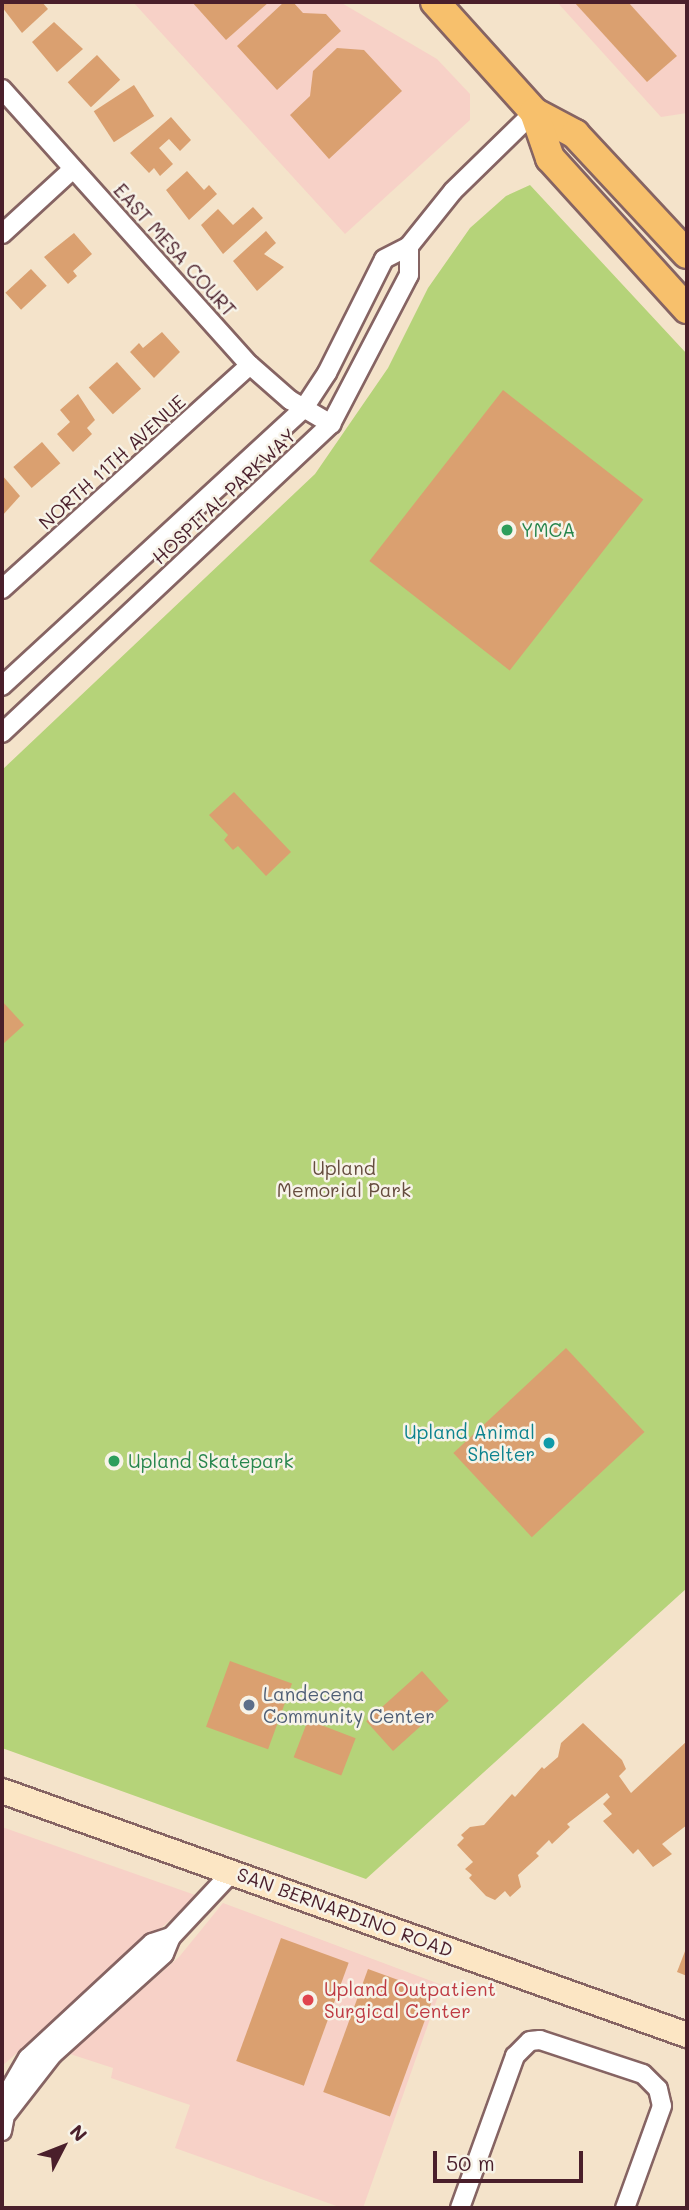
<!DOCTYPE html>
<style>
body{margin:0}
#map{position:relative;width:689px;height:2210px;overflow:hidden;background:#f4e3ca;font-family:Mali,sans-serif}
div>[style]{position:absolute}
.built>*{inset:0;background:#f7d1c7}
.green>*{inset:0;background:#b5d379}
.building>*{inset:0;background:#daa070;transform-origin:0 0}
.roads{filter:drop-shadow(2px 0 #866463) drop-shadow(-2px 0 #866463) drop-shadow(0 2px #866463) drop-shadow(0 -2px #866463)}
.street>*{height:18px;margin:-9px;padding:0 9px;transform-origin:9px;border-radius:9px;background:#fff}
.secondary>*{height:24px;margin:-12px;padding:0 12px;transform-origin:12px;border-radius:12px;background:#fce6c4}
.primary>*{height:28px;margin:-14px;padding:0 14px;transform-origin:14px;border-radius:14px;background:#f7c06c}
.dots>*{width:19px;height:19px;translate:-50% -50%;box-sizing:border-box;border:4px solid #f7f3e8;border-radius:50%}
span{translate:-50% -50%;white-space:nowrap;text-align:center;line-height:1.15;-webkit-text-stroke:5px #f7f3e8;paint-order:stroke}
.street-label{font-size:19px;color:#4a1f2b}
.leisure-label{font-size:19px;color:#27864d}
.left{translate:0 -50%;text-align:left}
.park-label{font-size:19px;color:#654c3e}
.culture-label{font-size:19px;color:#0d838f}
.right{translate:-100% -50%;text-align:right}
.service-label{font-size:19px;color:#4e5e75}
.health-label{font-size:19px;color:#be3a42}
.frame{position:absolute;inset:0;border:4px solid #4a1f2b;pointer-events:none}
.north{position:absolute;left:28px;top:2112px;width:70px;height:70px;-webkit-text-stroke:5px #f7f3e8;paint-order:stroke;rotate:48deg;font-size:19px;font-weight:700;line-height:28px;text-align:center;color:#4a1f2b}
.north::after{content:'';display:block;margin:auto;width:24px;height:32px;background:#4a1f2b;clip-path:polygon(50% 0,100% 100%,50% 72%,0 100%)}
.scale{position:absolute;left:433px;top:2151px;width:150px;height:32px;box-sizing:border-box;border:4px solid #4a1f2b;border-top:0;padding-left:9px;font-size:21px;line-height:24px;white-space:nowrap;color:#4a1f2b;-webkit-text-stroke:5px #f7f3e8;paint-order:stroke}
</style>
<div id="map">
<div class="built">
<div style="clip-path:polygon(133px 2px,340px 2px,437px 59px,470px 94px,470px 120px,345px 234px)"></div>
<div style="clip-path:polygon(557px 2px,687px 2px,687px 113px,661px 117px)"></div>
<div style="clip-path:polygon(2px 1827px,198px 1896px,2px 2066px)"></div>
<div style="clip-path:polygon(223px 1903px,442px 1985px,363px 2208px,342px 2208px,175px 2148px,190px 2105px,111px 2078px,113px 2068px,70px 2054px,179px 1957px)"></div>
</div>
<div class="green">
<div style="clip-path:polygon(530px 185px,687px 354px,687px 1588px,366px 1879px,2px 1748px,2px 770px,315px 474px,388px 368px,428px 288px,470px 228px,506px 196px)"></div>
</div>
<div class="building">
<div style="clip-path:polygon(42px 2px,48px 9px,22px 33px,2px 7px,4px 2px)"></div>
<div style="clip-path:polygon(192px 2px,269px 2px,226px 40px)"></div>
<div style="clip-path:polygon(284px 2px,293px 2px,303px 13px,326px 14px,341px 31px,277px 90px,237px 46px)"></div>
<div style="clip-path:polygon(574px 2px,628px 2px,677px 56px,647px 82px)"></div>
<div style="clip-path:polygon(54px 22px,83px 49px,57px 72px,32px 42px)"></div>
<div style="clip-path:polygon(337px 48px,364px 50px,402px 91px,329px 159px,290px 115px,310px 96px,313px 71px)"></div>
<div style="left:97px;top:55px;width:34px;height:40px;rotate:47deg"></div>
<div style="left:134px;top:85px;width:37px;height:48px;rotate:57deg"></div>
<div style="clip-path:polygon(171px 117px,191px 140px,180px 151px,169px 139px,159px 148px,173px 164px,160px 176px,154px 168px,149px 173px,130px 153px)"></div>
<div style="clip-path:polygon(187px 171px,204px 190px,209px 185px,217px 194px,189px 220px,166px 190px)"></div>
<div style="clip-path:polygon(253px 207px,263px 218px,223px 254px,201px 225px,218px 209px,233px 225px)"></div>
<div style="clip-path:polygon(266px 231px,276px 243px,264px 254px,284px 267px,257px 291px,233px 261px)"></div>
<div style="clip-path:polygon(74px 233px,92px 254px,73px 271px,77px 276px,68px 284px,44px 257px)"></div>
<div style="left:31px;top:269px;width:23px;height:35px;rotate:47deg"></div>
<div style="clip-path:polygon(162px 332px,180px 352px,154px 378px,130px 352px,139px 343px,143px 348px)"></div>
<div style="left:117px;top:362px;width:36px;height:38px;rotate:48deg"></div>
<div style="left:503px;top:390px;width:178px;height:217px;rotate:38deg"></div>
<div style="clip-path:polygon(78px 394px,95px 420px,87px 428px,92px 434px,73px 452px,57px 434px,70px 422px,60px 410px)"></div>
<div style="left:42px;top:442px;width:28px;height:38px;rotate:49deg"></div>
<div style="clip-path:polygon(2px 475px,20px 496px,2px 516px)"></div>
<div style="clip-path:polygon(234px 792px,291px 852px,266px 876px,238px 846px,233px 850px,224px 840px,228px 835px,209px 815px)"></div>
<div style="clip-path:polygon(2px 1001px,24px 1025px,2px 1045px)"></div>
<div style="left:566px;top:1348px;width:115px;height:154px;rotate:47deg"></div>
<div style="left:230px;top:1661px;width:66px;height:70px;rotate:20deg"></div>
<div style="left:422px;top:1671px;width:40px;height:75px;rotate:48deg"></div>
<div style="left:308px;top:1720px;width:51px;height:40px;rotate:21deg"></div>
<div style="clip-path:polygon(583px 1723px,622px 1760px,626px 1769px,619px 1776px,631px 1793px,687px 1741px,687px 1825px,662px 1844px,672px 1854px,653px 1867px,638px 1849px,633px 1854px,603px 1821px,612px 1814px,603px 1804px,610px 1797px,607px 1793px,567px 1824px,570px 1827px,552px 1844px,549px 1840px,536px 1853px,539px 1856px,518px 1875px,521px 1887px,510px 1897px,505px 1891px,495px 1900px,486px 1896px,469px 1878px,472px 1875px,465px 1869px,473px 1862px,457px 1845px,464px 1838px,461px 1835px,470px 1827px,484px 1825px,512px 1794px,515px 1797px,542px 1767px,544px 1769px,558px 1757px,561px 1743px)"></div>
<div style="left:281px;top:1938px;width:72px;height:131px;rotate:20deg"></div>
<div style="clip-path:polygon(687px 1946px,687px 1976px,677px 1972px)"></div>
<div style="left:368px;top:1969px;width:71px;height:131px;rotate:20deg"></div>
</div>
<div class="roads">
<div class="street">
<div style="left:2px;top:89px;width:371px;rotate:48.1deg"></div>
<div style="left:250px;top:365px;width:53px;rotate:41.2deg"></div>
<div style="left:290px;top:400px;width:48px;rotate:30.3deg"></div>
<div style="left:2px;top:234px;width:96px;rotate:-42.5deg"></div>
<div style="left:2px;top:589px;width:334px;rotate:-42.1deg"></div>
<div style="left:2px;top:686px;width:410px;rotate:-42.6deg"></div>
<div style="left:304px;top:408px;width:42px;rotate:-56.7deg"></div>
<div style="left:327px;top:373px;width:127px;rotate:-63.4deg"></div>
<div style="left:384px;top:259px;width:28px;rotate:-27deg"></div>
<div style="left:409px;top:246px;width:70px;rotate:-51.3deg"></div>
<div style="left:453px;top:191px;width:113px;rotate:-44.3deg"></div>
<div style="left:2px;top:733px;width:451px;rotate:-43.2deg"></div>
<div style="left:331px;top:424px;width:168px;rotate:-62.4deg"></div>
<div style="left:409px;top:275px;width:29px;rotate:-90deg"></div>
<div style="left:7px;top:2113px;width:75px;rotate:-52.1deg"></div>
<div style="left:53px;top:2054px;width:149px;rotate:-42deg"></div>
<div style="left:164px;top:1954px;width:18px;rotate:-68deg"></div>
<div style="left:171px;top:1937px;width:89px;rotate:-46.8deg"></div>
<div style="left:2px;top:2131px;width:43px;rotate:-79.2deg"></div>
<div style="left:10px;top:2089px;width:36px;rotate:-60deg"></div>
<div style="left:28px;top:2058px;width:169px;rotate:-42.8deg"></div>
<div style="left:152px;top:1943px;width:20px;rotate:-18deg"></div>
<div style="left:460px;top:2208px;width:162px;rotate:-70.1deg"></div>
<div style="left:515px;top:2056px;width:21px;rotate:-45deg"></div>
<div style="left:530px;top:2041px;width:10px;rotate:-6deg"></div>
<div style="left:540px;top:2040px;width:108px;rotate:18.3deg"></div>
<div style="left:643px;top:2074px;width:21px;rotate:45deg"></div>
<div style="left:658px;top:2089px;width:17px;rotate:77deg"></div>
<div style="left:662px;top:2106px;width:109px;rotate:109.9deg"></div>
</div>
<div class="secondary">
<div style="left:2px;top:1791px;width:727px;rotate:19.61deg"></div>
</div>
<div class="primary">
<div style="left:435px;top:2px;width:148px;rotate:48deg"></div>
<div style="left:534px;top:112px;width:47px;rotate:28.2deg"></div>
<div style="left:575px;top:134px;width:164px;rotate:47deg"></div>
<div style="left:534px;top:112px;width:49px;rotate:70.8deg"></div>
<div style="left:550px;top:158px;width:204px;rotate:47.8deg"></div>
</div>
</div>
<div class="dots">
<div style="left:507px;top:530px;background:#2e9e5b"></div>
<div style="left:549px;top:1443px;background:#0f9aa8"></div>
<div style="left:114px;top:1461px;background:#2e9e5b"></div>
<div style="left:249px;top:1705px;background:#5c6f8a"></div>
<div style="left:308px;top:2000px;background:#e0444e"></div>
</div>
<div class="street-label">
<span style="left:175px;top:250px;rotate:48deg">EAST MESA COURT</span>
<span style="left:112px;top:462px;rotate:-42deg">NORTH 11TH AVENUE</span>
<span style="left:224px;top:496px;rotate:-43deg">HOSPITAL PARKWAY</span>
<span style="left:345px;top:1912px;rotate:20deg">SAN BERNARDINO ROAD</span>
</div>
<div class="leisure-label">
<span class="left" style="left:521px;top:530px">YMCA</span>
<span class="left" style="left:128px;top:1461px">Upland Skatepark</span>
</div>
<div class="park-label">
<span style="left:344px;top:1179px">Upland<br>Memorial Park</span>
</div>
<div class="culture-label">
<span class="right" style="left:535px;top:1443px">Upland Animal<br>Shelter</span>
</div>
<div class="service-label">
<span class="left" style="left:263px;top:1705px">Landecena<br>Community Center</span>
</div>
<div class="health-label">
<span class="left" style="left:324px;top:2000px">Upland Outpatient<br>Surgical Center</span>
</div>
<div class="frame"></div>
<div class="north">N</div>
<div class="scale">50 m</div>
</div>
